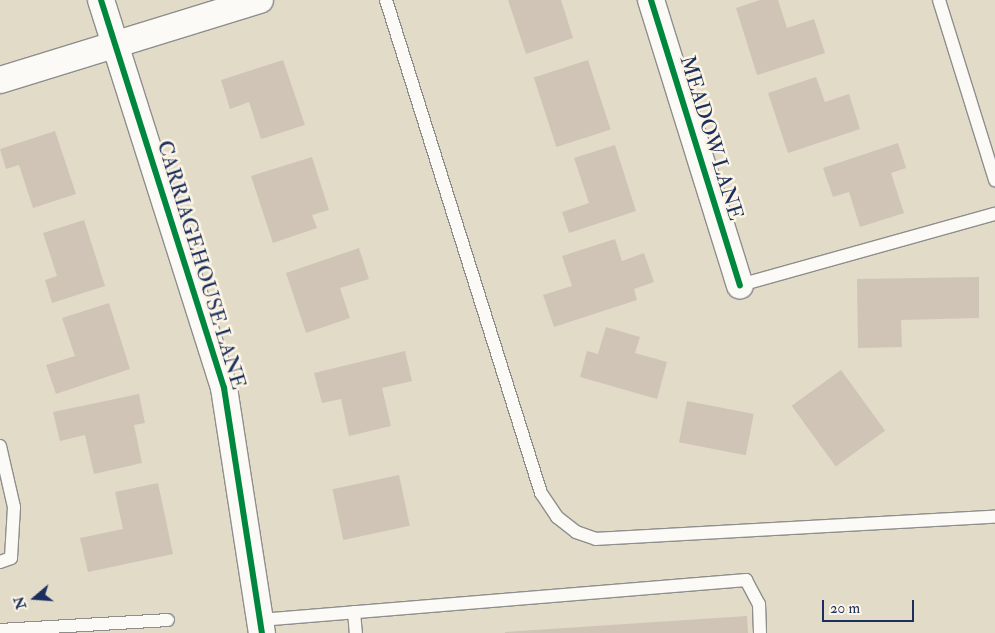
<!DOCTYPE html>
<style>
body{margin:0}
#map{position:relative;width:995px;height:633px;overflow:hidden;background:#e2dbc8;font-family:"IM FELL Double Pica",serif}
div>[style]{position:absolute}
.building>*{inset:0;background:#d0c4b6;transform-origin:0 0}
.roads{filter:drop-shadow(1px 0 #8e8f8d) drop-shadow(-1px 0 #8e8f8d) drop-shadow(0 1px #8e8f8d) drop-shadow(0 -1px #8e8f8d)}
.service>*{height:12px;margin:-6px;padding:0 6px;transform-origin:6px;border-radius:6px;background:#fbfaf7}
.minor>*{height:26px;margin:-13px;padding:0 13px;transform-origin:13px;border-radius:13px;background:#fbfaf7}
.cycleway>*{height:6px;margin:-3px;padding:0 3px;transform-origin:3px;border-radius:3px;background:#00873e}
span{translate:-50% -50%;white-space:nowrap;text-align:center;line-height:1.15;-webkit-text-stroke:5px #fcf5e5;paint-order:stroke}
.street-label{font-size:21px;color:#1b2f5e}
.north{position:absolute;left:10px;top:573px;width:50px;height:50px;-webkit-text-stroke:4px #fcf5e5;paint-order:stroke;rotate:252deg;font-size:14px;font-weight:700;line-height:20px;text-align:center;color:#1b2f5e}
.north::after{content:'';display:block;margin:auto;width:18px;height:22px;background:#1b2f5e;clip-path:polygon(50% 0,100% 100%,50% 72%,0 100%)}
.scale{position:absolute;left:822px;top:600px;width:92px;height:22px;box-sizing:border-box;border:2px solid #1b2f5e;border-top:0;padding-left:6px;font-size:15px;line-height:18px;white-space:nowrap;color:#1b2f5e;-webkit-text-stroke:4px #fcf5e5;paint-order:stroke}
</style>
<div id="map">
<div class="building">
<div style="clip-path:polygon(508px 0,561px 0,573px 38px,526px 54px)"></div>
<div style="clip-path:polygon(760px 0,778px 0,787px 28px,814px 19px,825px 53px,757px 75px,736px 8px)"></div>
<div style="clip-path:polygon(283px 60px,305px 125px,261px 139px,249px 102px,230px 109px,221px 80px)"></div>
<div style="left:588px;top:60px;width:73px;height:57px;rotate:72deg"></div>
<div style="clip-path:polygon(816px 77px,825px 102px,849px 94px,860px 129px,788px 153px,768px 93px)"></div>
<div style="clip-path:polygon(55px 131px,76px 194px,33px 208px,19px 165px,6px 169px,0 149px)"></div>
<div style="clip-path:polygon(898px 143px,906px 168px,891px 173px,904px 213px,860px 227px,849px 192px,833px 197px,823px 168px)"></div>
<div style="clip-path:polygon(615px 145px,636px 211px,569px 233px,562px 212px,589px 203px,574px 158px)"></div>
<div style="clip-path:polygon(312px 157px,329px 210px,312px 215px,317px 228px,273px 243px,251px 176px)"></div>
<div style="clip-path:polygon(84px 220px,105px 286px,52px 303px,45px 280px,57px 276px,43px 233px)"></div>
<div style="clip-path:polygon(615px 239px,622px 261px,644px 253px,654px 282px,634px 289px,637px 300px,554px 327px,543px 295px,572px 286px,562px 256px)"></div>
<div style="clip-path:polygon(359px 248px,369px 279px,340px 288px,350px 318px,306px 333px,286px 273px)"></div>
<div style="clip-path:polygon(979px 277px,979px 318px,901px 320px,902px 347px,858px 348px,857px 279px)"></div>
<div style="clip-path:polygon(109px 303px,130px 369px,56px 394px,46px 365px,75px 356px,62px 318px)"></div>
<div style="clip-path:polygon(606px 327px,640px 337px,635px 353px,667px 362px,657px 399px,580px 377px,587px 351px,598px 354px)"></div>
<div style="clip-path:polygon(405px 351px,412px 381px,382px 388px,391px 426px,349px 436px,341px 399px,322px 403px,314px 373px)"></div>
<div style="left:841px;top:370px;width:75px;height:61px;rotate:54deg"></div>
<div style="clip-path:polygon(139px 394px,145px 423px,134px 425px,142px 463px,94px 474px,85px 435px,60px 441px,53px 412px)"></div>
<div style="left:687px;top:401px;width:68px;height:42px;rotate:11deg"></div>
<div style="left:399px;top:475px;width:52px;height:68px;rotate:78deg"></div>
<div style="clip-path:polygon(158px 483px,173px 554px,88px 572px,80px 538px,123px 529px,115px 492px)"></div>
<div style="clip-path:polygon(747px 616px,748px 633px,505px 633px,505px 632px)"></div>
</div>
<div class="roads">
<div class="service">
<div style="left:386px;top:0;width:517px;rotate:72.55deg"></div>
<div style="left:541px;top:493px;width:29px;rotate:56deg"></div>
<div style="left:557px;top:517px;width:24px;rotate:38deg"></div>
<div style="left:576px;top:532px;width:21px;rotate:19deg"></div>
<div style="left:596px;top:539px;width:400px;rotate:-3.2deg"></div>
<div style="left:939px;top:0;width:189px;rotate:72.7deg"></div>
<div style="left:740px;top:285px;width:265px;rotate:-15.6deg"></div>
<div style="left:0;top:446px;width:63px;rotate:77.1deg"></div>
<div style="left:14px;top:507px;width:51px;rotate:93.4deg"></div>
<div style="left:11px;top:558px;width:12px;rotate:160deg"></div>
<div style="left:354px;top:612px;width:21px;rotate:85deg"></div>
<div style="left:260px;top:620px;width:488px;rotate:-4.7deg"></div>
<div style="left:746px;top:580px;width:27px;rotate:62deg"></div>
<div style="left:759px;top:604px;width:29px;rotate:88deg"></div>
<div style="left:0;top:630px;width:168px;rotate:-3.4deg"></div>
</div>
<div class="minor">
<div style="left:101px;top:0;width:407px;rotate:72.4deg"></div>
<div style="left:224px;top:388px;width:248px;rotate:81.2deg"></div>
<div style="left:651px;top:0;width:299px;rotate:72.7deg"></div>
<div style="left:0;top:80px;width:272px;rotate:-17.1deg"></div>
</div>
</div>
<div class="cycleway">
<div style="left:101px;top:0;width:407px;rotate:72.4deg"></div>
<div style="left:224px;top:388px;width:248px;rotate:81.2deg"></div>
<div style="left:651px;top:0;width:299px;rotate:72.7deg"></div>
</div>
<div class="street-label">
<span style="left:711px;top:138px;rotate:73deg">MEADOW LANE</span>
<span style="left:201px;top:265px;rotate:73deg">CARRIAGEHOUSE LANE</span>
</div>
<div class="north">N</div>
<div class="scale">20 m</div>
</div>
